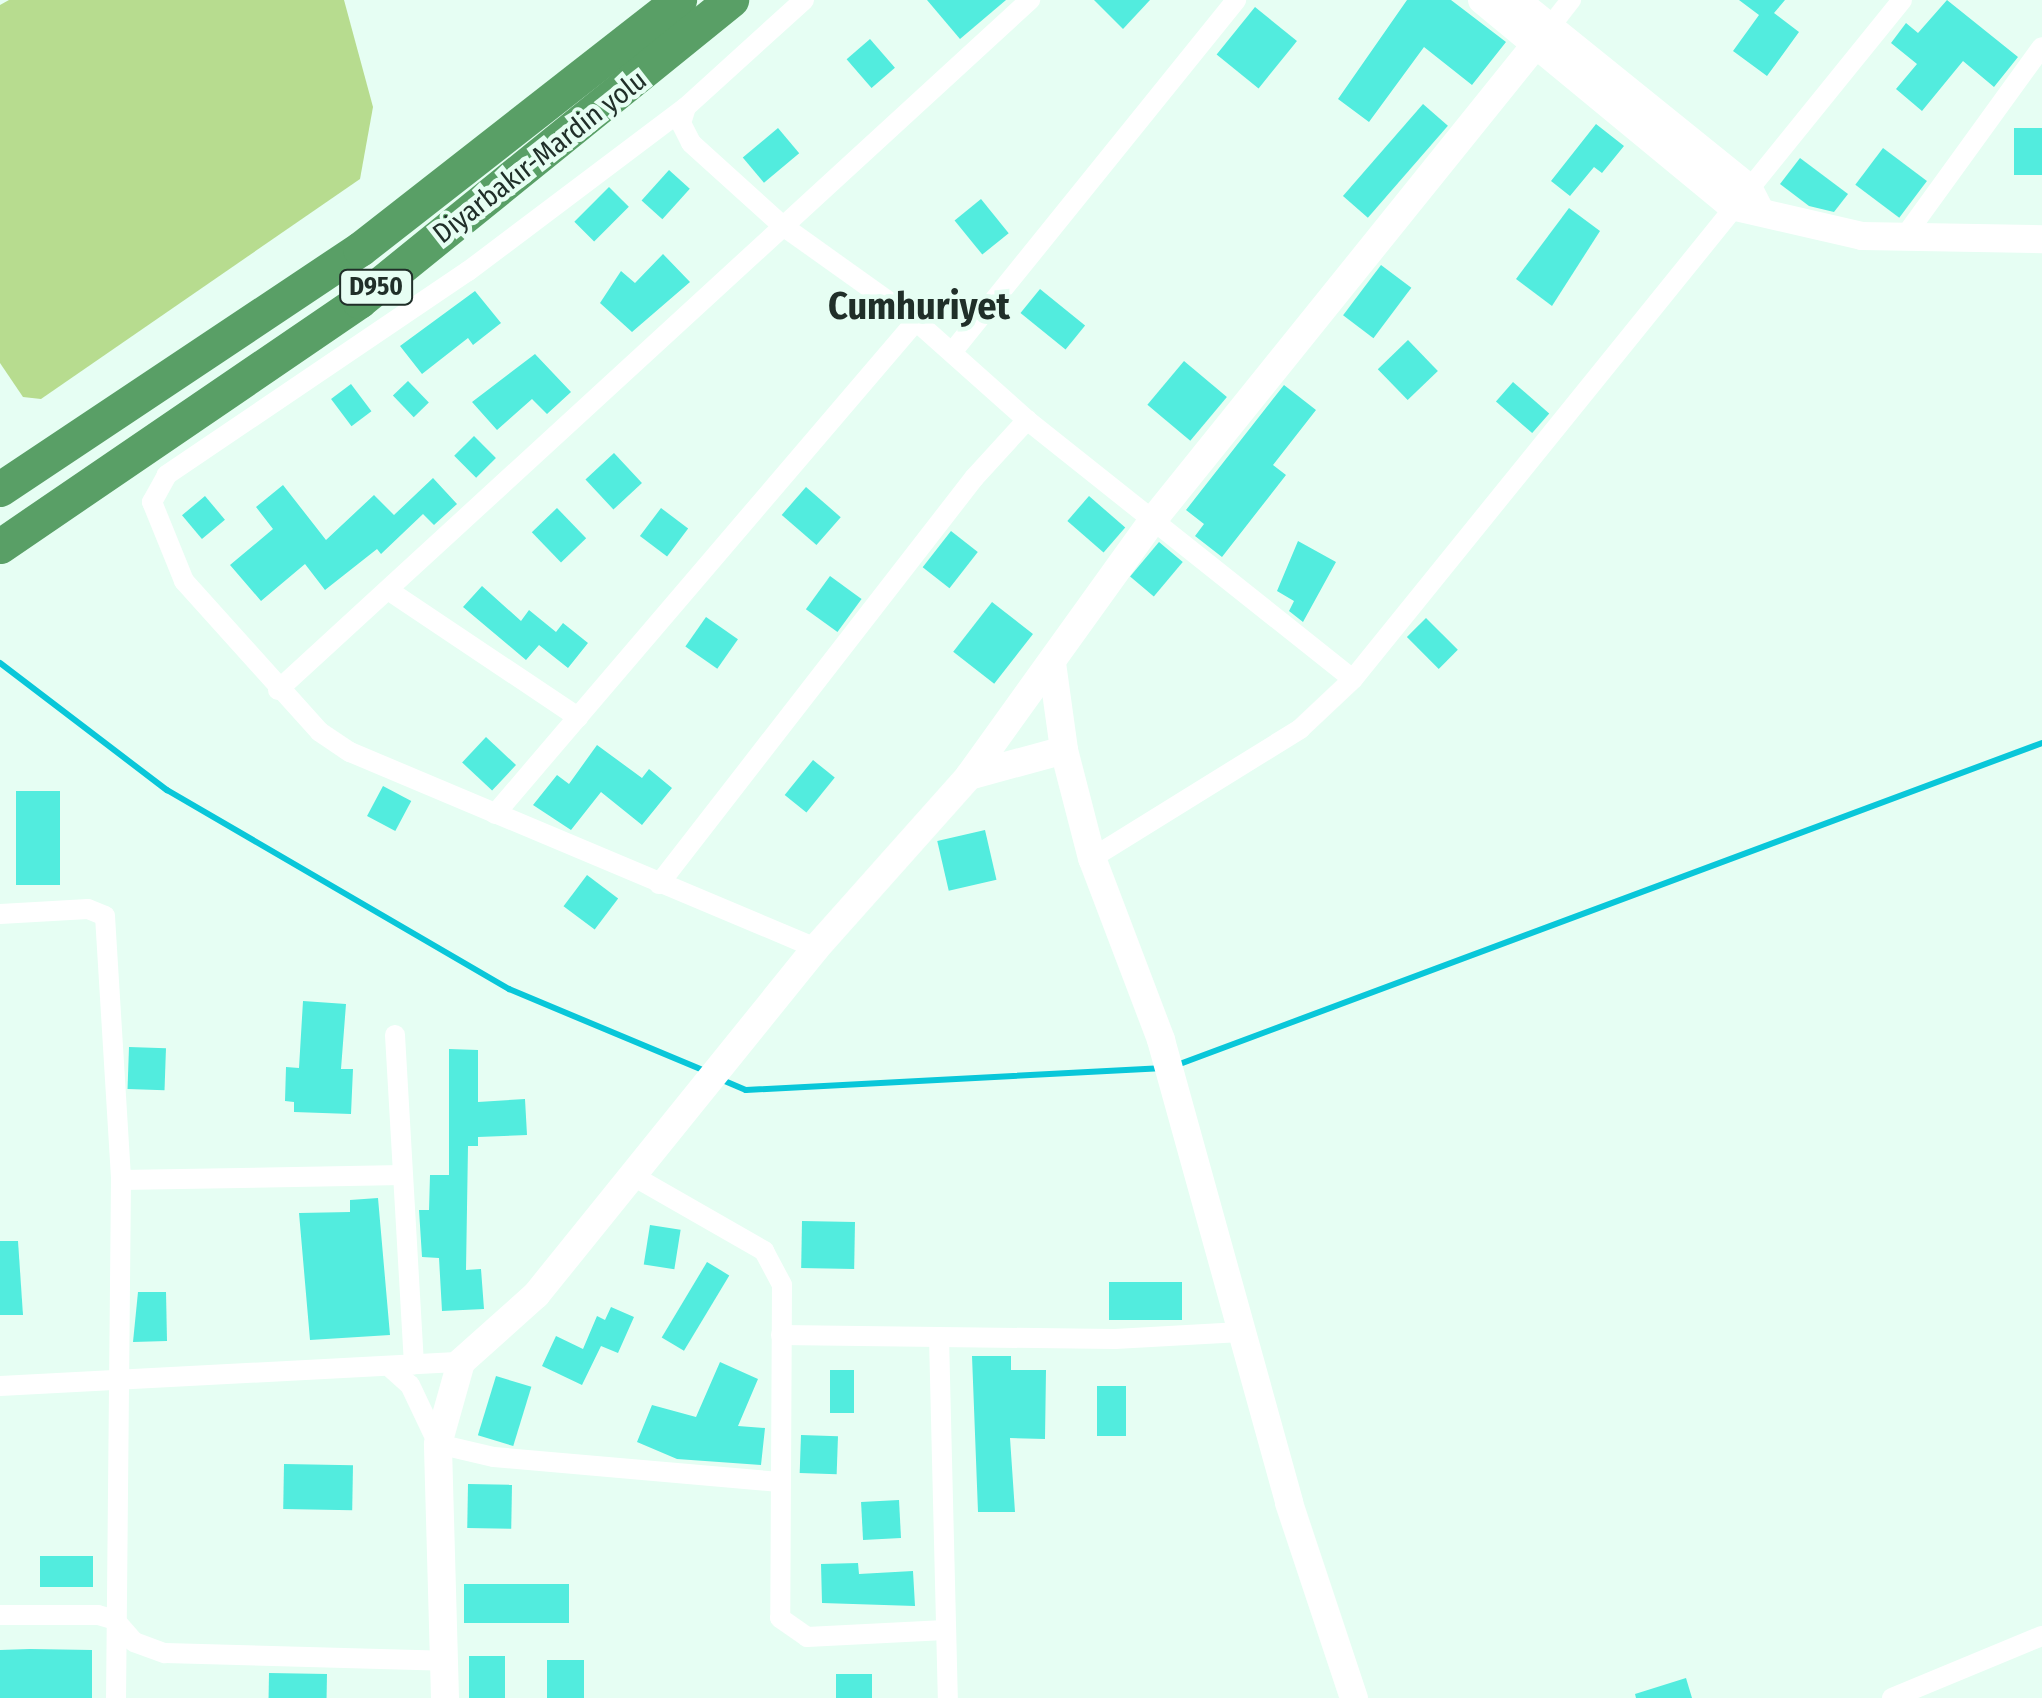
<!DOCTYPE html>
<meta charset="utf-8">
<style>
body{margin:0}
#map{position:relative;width:2042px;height:1698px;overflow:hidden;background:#e6fef3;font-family:"Fira Sans Condensed",sans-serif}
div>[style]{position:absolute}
.green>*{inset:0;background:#b7dc8f}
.stream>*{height:6px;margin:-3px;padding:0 3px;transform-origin:3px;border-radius:3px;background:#09c7d9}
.building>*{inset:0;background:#52ecde;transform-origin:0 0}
.street>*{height:20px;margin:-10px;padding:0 10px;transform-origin:10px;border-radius:10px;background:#fff}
.secondary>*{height:28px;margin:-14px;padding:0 14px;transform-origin:14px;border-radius:14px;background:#fff}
.highway>*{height:35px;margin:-17.5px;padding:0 17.5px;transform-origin:17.5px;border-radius:17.5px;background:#599f66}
span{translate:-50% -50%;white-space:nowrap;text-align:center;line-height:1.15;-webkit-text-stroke:9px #e6fef3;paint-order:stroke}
.shield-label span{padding:2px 8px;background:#e6fef3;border:2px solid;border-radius:8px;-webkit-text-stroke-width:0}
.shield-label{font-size:25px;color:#202f29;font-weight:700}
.street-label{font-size:28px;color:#202f29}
.district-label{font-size:38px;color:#202f29;font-weight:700}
</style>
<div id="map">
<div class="green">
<div style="clip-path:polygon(9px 0,344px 0,373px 107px,360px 179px,41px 399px,23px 397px,0 363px,0 5px)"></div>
</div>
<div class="stream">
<div style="left:0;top:663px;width:210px;rotate:37.3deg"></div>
<div style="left:167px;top:790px;width:396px;rotate:30.2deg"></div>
<div style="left:509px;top:989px;width:212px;rotate:22.7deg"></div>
<div style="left:1177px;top:1065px;width:923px;rotate:-20.42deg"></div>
<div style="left:720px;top:1079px;width:28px;rotate:23deg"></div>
<div style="left:746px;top:1090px;width:414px;rotate:-3deg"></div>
</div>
<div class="building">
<div style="clip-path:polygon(927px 0,1006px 0,960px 39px)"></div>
<div style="clip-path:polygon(1094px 0,1150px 0,1123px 29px)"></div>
<div style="clip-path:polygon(1407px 0,1451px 0,1506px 42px,1472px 85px,1424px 47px,1369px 122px,1338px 99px)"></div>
<div style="clip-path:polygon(1739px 0,1785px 0,1774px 13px,1799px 32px,1767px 76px,1733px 51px,1759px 15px)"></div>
<div style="clip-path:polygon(1947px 0,2018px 57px,1994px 87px,1963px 61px,1922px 111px,1896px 89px,1917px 64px,1891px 43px,1906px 23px,1918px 33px)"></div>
<div style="left:1255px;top:7px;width:54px;height:61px;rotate:39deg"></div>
<div style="left:870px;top:39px;width:38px;height:31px;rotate:49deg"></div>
<div style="left:1423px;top:104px;width:33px;height:122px;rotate:41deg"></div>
<div style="clip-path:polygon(1596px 124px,1624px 146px,1602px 173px,1594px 167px,1570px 196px,1551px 181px)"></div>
<div style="left:778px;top:128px;width:33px;height:46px;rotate:50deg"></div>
<div style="left:2042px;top:128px;width:47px;height:28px;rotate:90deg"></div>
<div style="left:1883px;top:148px;width:55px;height:46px;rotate:37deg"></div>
<div style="clip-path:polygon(1800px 158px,1848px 194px,1834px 212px,1809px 206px,1780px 184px)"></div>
<div style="left:669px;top:170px;width:28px;height:41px;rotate:42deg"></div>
<div style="left:609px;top:187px;width:28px;height:49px;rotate:45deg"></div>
<div style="left:981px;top:199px;width:44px;height:34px;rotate:51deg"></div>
<div style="clip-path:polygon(1569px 208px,1600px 231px,1552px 306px,1516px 279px)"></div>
<div style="clip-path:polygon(663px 254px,690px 282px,632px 332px,600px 303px,621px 271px,635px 283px)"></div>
<div style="left:1381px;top:265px;width:38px;height:63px;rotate:37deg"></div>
<div style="left:1040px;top:289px;width:58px;height:31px;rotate:39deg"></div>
<div style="clip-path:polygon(475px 291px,501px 323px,473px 345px,468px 338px,422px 374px,400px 346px)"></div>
<div style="left:1408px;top:340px;width:43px;height:42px;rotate:46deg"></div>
<div style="clip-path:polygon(535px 354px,571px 392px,547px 414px,532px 399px,497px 430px,472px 402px)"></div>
<div style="left:1184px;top:361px;width:56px;height:57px;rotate:40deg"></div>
<div style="left:408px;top:381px;width:30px;height:21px;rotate:46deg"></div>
<div style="left:1513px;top:382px;width:48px;height:26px;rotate:41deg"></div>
<div style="left:351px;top:384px;width:34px;height:25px;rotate:53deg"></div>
<div style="clip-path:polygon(1284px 385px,1316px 410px,1273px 465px,1286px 475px,1222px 557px,1195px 536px,1204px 524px,1186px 510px)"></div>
<div style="left:474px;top:436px;width:31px;height:28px;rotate:45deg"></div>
<div style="left:614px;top:453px;width:41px;height:39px;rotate:47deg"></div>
<div style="clip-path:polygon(433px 478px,457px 504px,434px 525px,423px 514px,381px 554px,377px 549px,325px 590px,305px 564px,261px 601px,230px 565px,273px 529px,256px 507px,283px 485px,326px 540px,374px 495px,394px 515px)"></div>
<div style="left:806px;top:487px;width:46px;height:37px;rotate:41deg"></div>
<div style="left:205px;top:496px;width:31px;height:30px;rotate:50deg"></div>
<div style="left:1089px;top:496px;width:48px;height:33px;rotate:41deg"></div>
<div style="left:557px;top:508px;width:42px;height:35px;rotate:46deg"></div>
<div style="left:661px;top:508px;width:34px;height:35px;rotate:37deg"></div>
<div style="left:951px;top:531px;width:34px;height:46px;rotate:38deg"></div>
<div style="clip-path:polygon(1298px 541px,1336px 562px,1303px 622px,1289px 611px,1294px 601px,1277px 591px)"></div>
<div style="left:1159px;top:542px;width:31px;height:45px;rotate:40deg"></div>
<div style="left:830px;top:576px;width:39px;height:41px;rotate:36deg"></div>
<div style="clip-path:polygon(482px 586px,521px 621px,529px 610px,556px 632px,563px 623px,588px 643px,568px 668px,539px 645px,526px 660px,463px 607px)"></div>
<div style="left:992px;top:602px;width:52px;height:63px;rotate:38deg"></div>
<div style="left:706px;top:617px;width:39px;height:36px;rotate:35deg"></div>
<div style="left:1426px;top:618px;width:45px;height:27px;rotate:45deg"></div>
<div style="left:486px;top:737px;width:41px;height:35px;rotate:43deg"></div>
<div style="clip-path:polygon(597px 745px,642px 778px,649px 769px,672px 788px,642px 825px,601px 792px,571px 830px,533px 805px,557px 775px,569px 784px)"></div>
<div style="left:813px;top:760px;width:28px;height:45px;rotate:39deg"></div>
<div style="left:383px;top:786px;width:32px;height:34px;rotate:28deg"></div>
<div style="left:16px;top:791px;width:44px;height:94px"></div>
<div style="left:985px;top:830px;width:51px;height:49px;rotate:77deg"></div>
<div style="left:587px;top:875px;width:39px;height:39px;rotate:37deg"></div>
<div style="clip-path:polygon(303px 1001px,346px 1004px,341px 1069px,353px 1069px,351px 1114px,294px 1112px,294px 1102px,285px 1101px,286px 1067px,299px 1068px)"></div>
<div style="left:129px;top:1047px;width:37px;height:42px;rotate:2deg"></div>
<div style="clip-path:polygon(449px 1049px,478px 1050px,478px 1102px,525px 1099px,527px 1135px,478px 1137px,478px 1146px,468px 1146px,466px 1270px,481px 1269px,484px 1309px,442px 1311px,439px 1258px,422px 1257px,419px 1210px,429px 1210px,430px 1175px,449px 1175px)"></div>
<div style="clip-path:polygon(378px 1198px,390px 1335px,310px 1340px,299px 1213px,350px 1212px,350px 1200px)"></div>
<div style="left:802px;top:1221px;width:53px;height:47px;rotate:1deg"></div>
<div style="left:650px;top:1225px;width:31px;height:40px;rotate:9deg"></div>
<div style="clip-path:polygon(0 1241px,18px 1241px,23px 1315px,0 1315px)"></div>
<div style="left:707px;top:1262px;width:26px;height:88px;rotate:31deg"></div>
<div style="left:1109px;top:1282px;width:73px;height:38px"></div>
<div style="clip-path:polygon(138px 1292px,166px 1292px,167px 1341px,133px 1342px)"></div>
<div style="clip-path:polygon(611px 1307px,634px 1317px,618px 1353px,601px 1346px,582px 1385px,542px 1366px,556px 1336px,583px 1349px,597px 1316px,605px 1320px)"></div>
<div style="clip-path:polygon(972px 1356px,1011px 1356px,1011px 1370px,1046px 1370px,1045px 1439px,1010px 1438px,1015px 1512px,978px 1512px)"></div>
<div style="clip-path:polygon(720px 1362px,758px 1379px,738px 1426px,765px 1428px,761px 1465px,677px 1459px,637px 1442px,652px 1405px,696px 1417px)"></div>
<div style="left:830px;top:1370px;width:24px;height:43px"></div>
<div style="left:496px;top:1376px;width:37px;height:62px;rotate:17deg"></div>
<div style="left:1097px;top:1386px;width:29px;height:50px"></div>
<div style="left:801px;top:1435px;width:37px;height:38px;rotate:2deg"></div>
<div style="left:284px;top:1464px;width:69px;height:45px;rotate:1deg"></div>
<div style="left:468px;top:1484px;width:44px;height:44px;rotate:1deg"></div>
<div style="left:899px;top:1500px;width:38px;height:38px;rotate:87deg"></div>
<div style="left:40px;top:1556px;width:53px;height:31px"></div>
<div style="clip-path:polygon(858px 1563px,859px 1574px,913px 1571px,915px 1606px,822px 1603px,821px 1564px)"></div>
<div style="left:464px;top:1584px;width:105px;height:39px"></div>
<div style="clip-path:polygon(30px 1649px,92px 1650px,92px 1698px,0 1698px,0 1650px)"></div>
<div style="left:469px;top:1656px;width:36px;height:42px"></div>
<div style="left:547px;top:1660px;width:37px;height:38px"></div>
<div style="left:269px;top:1673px;width:58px;height:25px;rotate:1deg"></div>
<div style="left:836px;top:1674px;width:36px;height:24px"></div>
<div style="clip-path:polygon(1686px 1678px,1692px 1698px,1636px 1698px,1635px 1694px)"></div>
</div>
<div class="street">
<div style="left:804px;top:0;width:159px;rotate:137.8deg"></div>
<div style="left:686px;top:107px;width:17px;rotate:107deg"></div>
<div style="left:681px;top:123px;width:22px;rotate:63deg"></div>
<div style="left:691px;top:143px;width:124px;rotate:42.1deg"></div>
<div style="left:783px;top:226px;width:163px;rotate:35.5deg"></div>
<div style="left:916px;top:321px;width:149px;rotate:41.7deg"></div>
<div style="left:1027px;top:420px;width:416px;rotate:38.5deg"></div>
<div style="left:1549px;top:28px;width:36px;rotate:-52deg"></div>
<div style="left:686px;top:107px;width:273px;rotate:143deg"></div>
<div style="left:468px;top:271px;width:364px;rotate:145.9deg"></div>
<div style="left:167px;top:475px;width:31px;rotate:119deg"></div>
<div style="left:152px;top:502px;width:85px;rotate:67.9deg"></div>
<div style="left:184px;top:581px;width:203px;rotate:48deg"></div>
<div style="left:320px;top:732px;width:36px;rotate:34deg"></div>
<div style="left:350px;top:752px;width:506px;rotate:22.81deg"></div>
<div style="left:1905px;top:236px;width:233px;rotate:-54.1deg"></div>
<div style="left:953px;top:351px;width:451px;rotate:-51.1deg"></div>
<div style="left:388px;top:590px;width:229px;rotate:33.8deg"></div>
<div style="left:278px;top:690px;width:1021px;rotate:-42.54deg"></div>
<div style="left:495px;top:814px;width:648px;rotate:-49.5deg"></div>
<div style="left:1092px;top:858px;width:245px;rotate:-31.8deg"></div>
<div style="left:1300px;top:729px;width:73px;rotate:-43.3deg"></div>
<div style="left:1353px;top:679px;width:873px;rotate:-51.04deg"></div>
<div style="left:659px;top:884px;width:514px;rotate:-52.19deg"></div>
<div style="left:974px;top:478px;width:79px;rotate:-47.6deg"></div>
<div style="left:0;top:914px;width:88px;rotate:-3.3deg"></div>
<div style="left:88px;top:909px;width:18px;rotate:22deg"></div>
<div style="left:105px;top:916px;width:264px;rotate:86.5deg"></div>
<div style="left:121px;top:1180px;width:518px;rotate:90.55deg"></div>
<div style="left:395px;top:1035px;width:330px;rotate:86.7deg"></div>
<div style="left:635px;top:1177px;width:149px;rotate:29.8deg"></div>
<div style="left:764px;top:1251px;width:38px;rotate:62deg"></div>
<div style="left:782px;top:1285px;width:333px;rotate:90.3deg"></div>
<div style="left:780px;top:1618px;width:33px;rotate:35deg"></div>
<div style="left:807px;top:1637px;width:138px;rotate:-2.9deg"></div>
<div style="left:121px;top:1180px;width:282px;rotate:-1deg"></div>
<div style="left:781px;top:1335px;width:334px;rotate:0.7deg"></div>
<div style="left:1115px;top:1339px;width:126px;rotate:-3.2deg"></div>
<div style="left:939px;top:1337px;width:361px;rotate:88.6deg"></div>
<div style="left:392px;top:1369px;width:24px;rotate:42deg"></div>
<div style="left:410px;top:1385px;width:65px;rotate:64.6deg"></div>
<div style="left:438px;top:1444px;width:57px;rotate:13.1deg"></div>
<div style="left:494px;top:1457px;width:287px;rotate:5deg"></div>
<div style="left:0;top:1386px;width:462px;rotate:-3deg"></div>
<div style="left:0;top:1615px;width:98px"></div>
<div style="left:98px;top:1615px;width:18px;rotate:16deg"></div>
<div style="left:115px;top:1620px;width:29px;rotate:49deg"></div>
<div style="left:134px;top:1642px;width:33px;rotate:20deg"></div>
<div style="left:165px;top:1653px;width:279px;rotate:1.6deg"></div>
<div style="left:1892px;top:1698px;width:162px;rotate:-22.5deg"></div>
</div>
<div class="secondary">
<div style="left:1482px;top:0;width:324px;rotate:39.5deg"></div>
<div style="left:1732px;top:206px;width:133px;rotate:13deg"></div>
<div style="left:1862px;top:236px;width:180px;rotate:1deg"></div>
<div style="left:1516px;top:0;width:298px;rotate:38.9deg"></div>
<div style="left:1748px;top:187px;width:22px;rotate:63deg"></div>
<div style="left:1052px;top:663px;width:88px;rotate:82.1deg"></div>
<div style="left:1064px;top:750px;width:112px;rotate:75.5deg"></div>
<div style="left:1092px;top:858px;width:195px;rotate:69.2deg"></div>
<div style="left:1161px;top:1040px;width:480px;rotate:74.5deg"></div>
<div style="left:1289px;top:1503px;width:206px;rotate:71.6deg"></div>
<div style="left:969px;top:776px;width:98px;rotate:-15.3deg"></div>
<div style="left:445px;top:1698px;width:254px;rotate:-91.6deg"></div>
<div style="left:438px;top:1444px;width:85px;rotate:-74.3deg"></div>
<div style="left:461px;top:1362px;width:101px;rotate:-41.8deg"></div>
<div style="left:536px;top:1295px;width:446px;rotate:-51.1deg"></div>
<div style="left:816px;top:948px;width:230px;rotate:-48.3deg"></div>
<div style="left:969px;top:776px;width:315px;rotate:-54.3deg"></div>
<div style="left:1153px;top:520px;width:632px;rotate:-51.17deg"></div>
</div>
<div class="highway">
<div style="left:0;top:489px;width:433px;rotate:-33.7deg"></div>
<div style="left:360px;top:249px;width:405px;rotate:-38deg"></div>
<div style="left:0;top:546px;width:435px;rotate:-34.3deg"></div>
<div style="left:359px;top:301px;width:479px;rotate:-39deg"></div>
</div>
<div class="shield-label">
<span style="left:376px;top:287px">D950</span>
</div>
<div class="street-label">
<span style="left:540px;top:157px;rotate:-38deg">Diyarbakır-Mardin yolu</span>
</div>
<div class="district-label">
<span style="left:919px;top:307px">Cumhuriyet</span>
</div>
</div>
